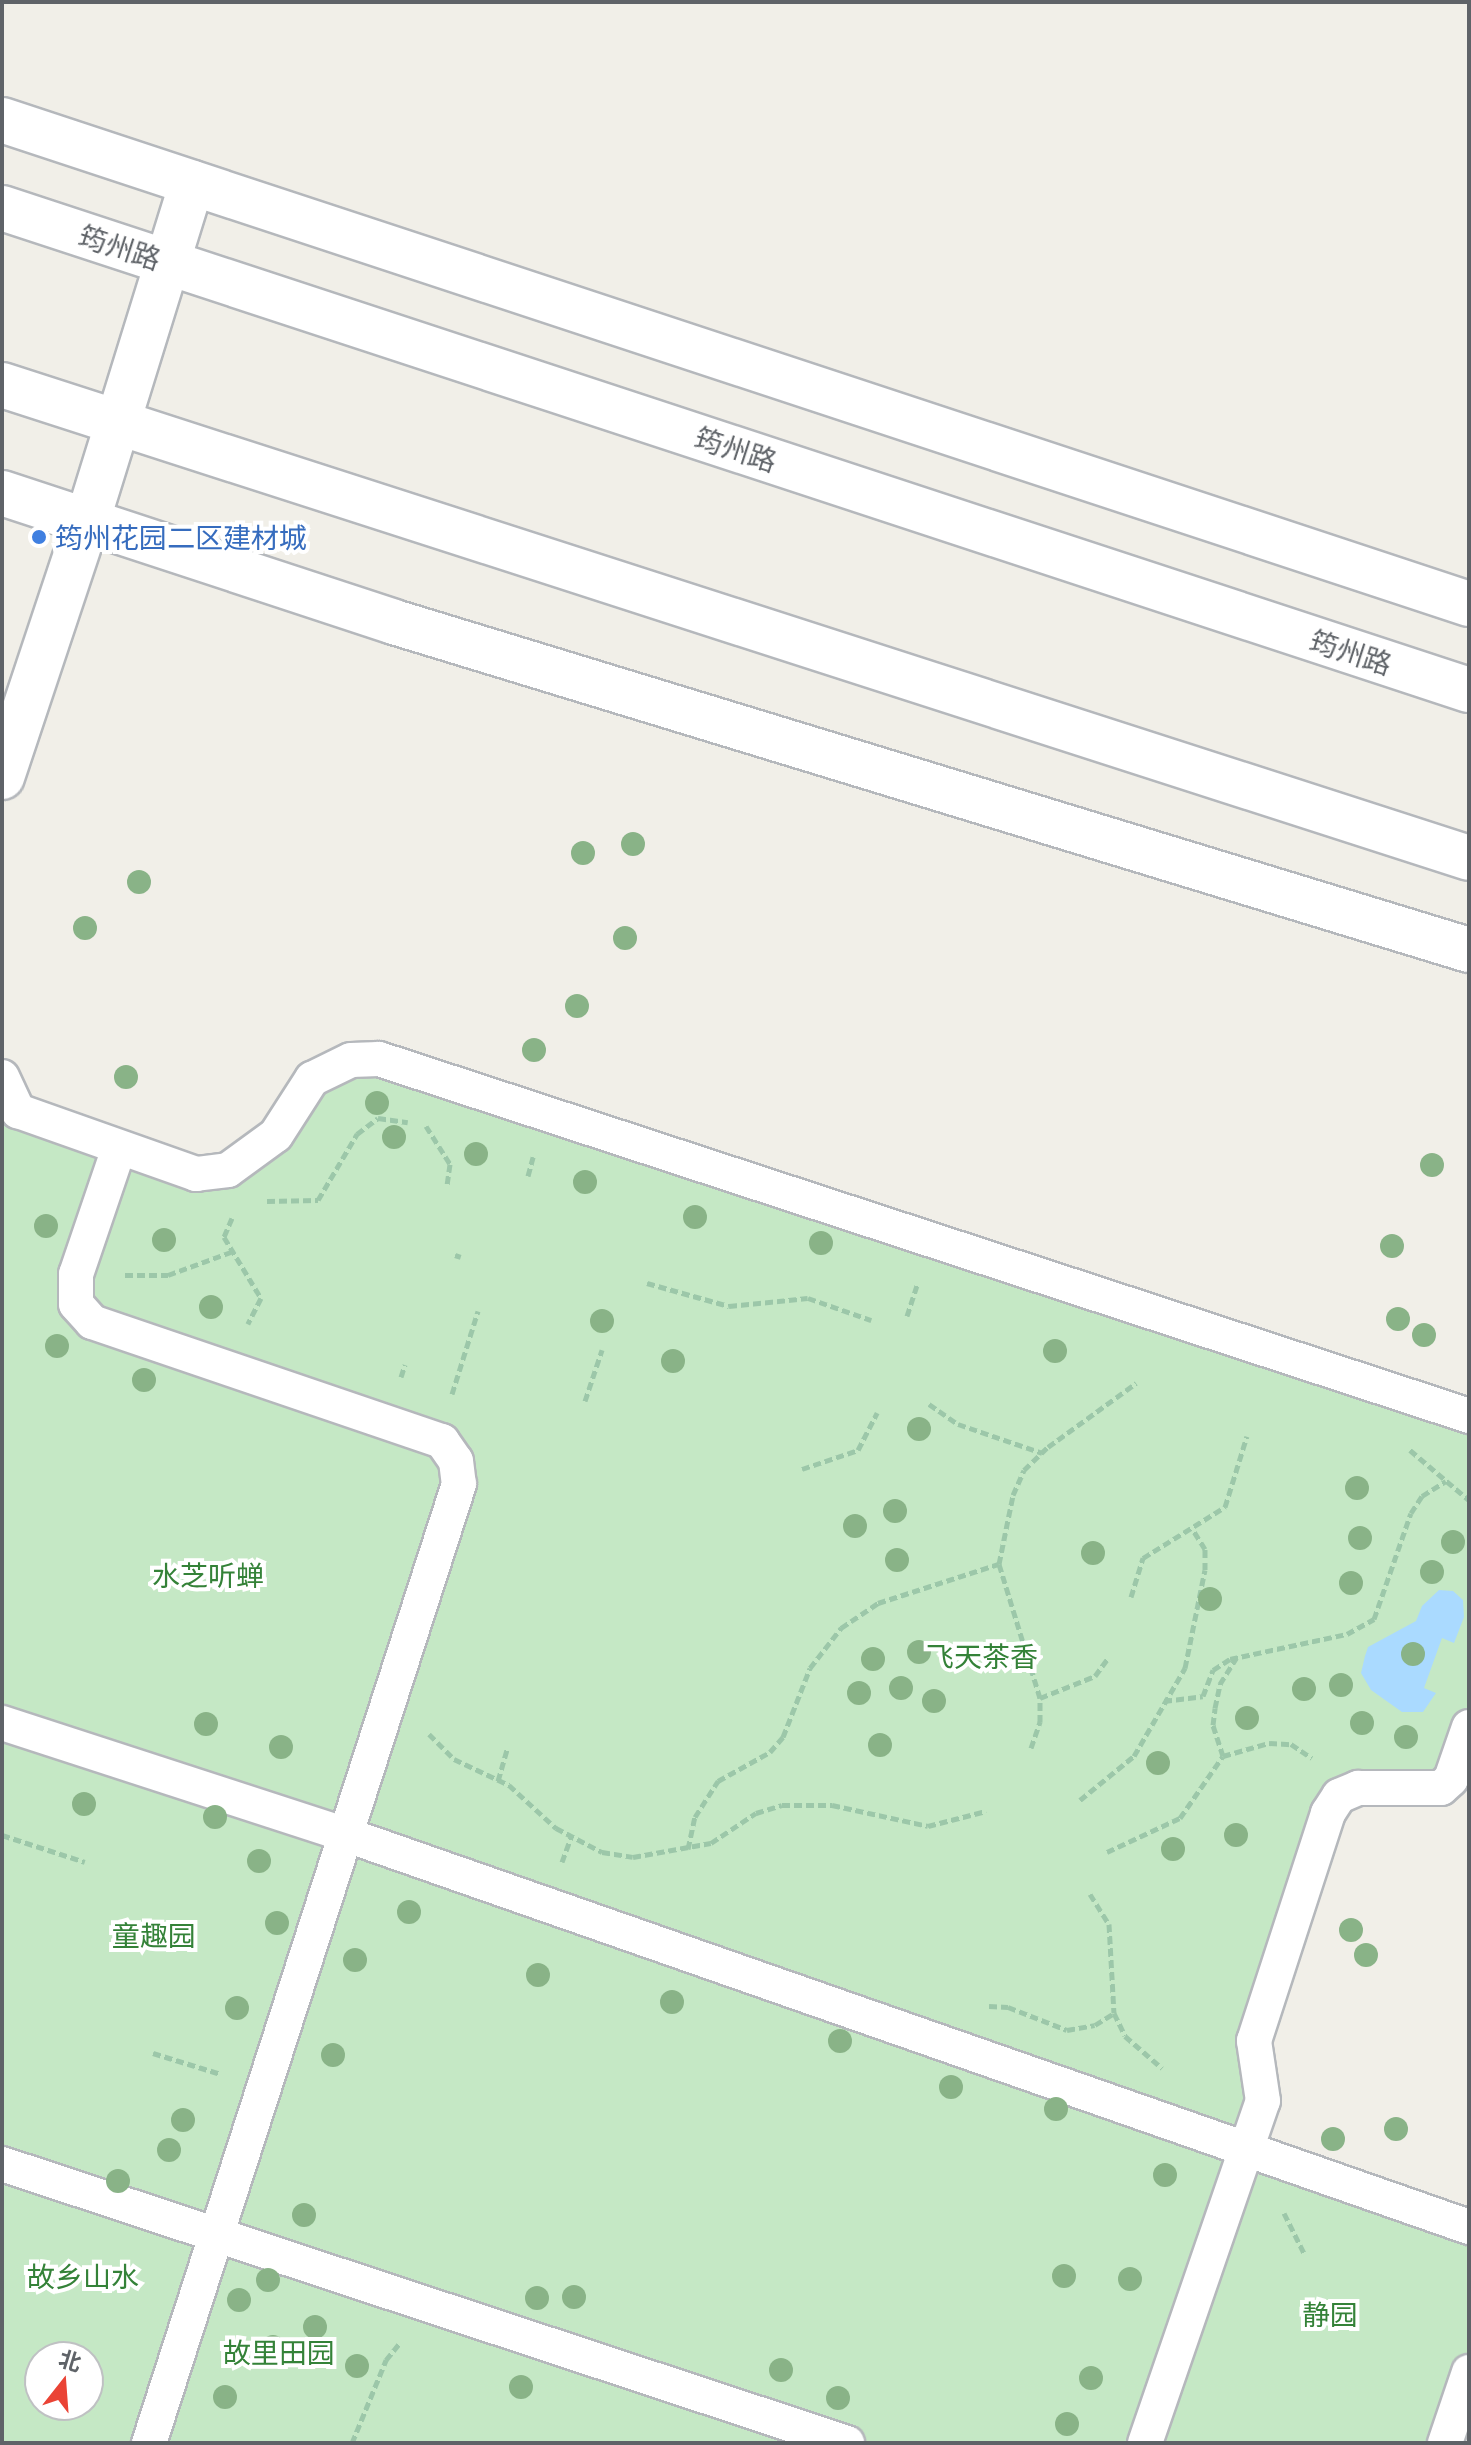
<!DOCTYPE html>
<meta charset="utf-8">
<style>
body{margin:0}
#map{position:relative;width:1471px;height:2445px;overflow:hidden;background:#f1efe8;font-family:Barlow,"Noto Sans SC",sans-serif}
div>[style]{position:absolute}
.green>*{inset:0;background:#c5e8c5}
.water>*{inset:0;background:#aadaff}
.path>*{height:5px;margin-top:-2.5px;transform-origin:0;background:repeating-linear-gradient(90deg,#9cc7a9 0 8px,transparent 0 12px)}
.roads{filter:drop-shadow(2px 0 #b5b8bc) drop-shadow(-2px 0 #b5b8bc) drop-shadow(0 2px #b5b8bc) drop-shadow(0 -2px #b5b8bc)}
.service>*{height:34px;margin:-17px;padding:0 17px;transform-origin:17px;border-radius:17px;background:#fff}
.minor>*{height:44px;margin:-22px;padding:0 22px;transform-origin:22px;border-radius:22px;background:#fff}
.secondary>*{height:44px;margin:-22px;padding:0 22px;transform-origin:22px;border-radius:22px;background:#fff}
.trees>*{width:24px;height:24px;margin:-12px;border-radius:50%;background:#89b387}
.dots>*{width:22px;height:22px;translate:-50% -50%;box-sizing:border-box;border:4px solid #fff;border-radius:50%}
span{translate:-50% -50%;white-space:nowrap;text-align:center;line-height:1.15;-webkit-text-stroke:8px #fff;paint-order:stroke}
.street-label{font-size:28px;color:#5f6368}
.shop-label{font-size:28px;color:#366cbe}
.left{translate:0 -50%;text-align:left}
.park-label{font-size:28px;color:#348238}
.frame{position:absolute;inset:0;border:4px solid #5f6368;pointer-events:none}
.north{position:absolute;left:24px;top:2341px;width:80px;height:80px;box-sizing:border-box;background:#fff;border:2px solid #bfc1c3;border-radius:50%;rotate:17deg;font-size:22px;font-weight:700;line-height:32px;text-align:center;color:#5f6368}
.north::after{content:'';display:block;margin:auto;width:28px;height:36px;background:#ea4335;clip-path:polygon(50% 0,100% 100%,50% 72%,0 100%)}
</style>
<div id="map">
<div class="green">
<div style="clip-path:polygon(evenodd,351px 1060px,1469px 1416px,1469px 1785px,1451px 1779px,1339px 1796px,1260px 2017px,1247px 2149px,1469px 2227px,1469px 2372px,1445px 2443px,2px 2443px,2px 1077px,18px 1111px,197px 1174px,351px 1060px,40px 2357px,88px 2357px,88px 2405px,40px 2405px,40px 2357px)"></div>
</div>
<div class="water">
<div style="clip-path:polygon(1439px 1590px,1453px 1591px,1463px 1600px,1464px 1617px,1454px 1643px,1442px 1638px,1424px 1688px,1436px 1693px,1423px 1712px,1402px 1712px,1371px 1690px,1361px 1673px,1365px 1656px,1368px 1647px,1416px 1621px,1422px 1606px)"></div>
</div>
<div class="path">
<div style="left:426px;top:1126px;width:45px;rotate:57.7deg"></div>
<div style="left:450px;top:1164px;width:21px;rotate:98deg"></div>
<div style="left:528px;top:1176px;width:20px;rotate:-75deg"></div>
<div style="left:267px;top:1201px;width:51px;rotate:-1.1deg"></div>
<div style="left:318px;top:1200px;width:77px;rotate:-59.4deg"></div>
<div style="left:357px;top:1134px;width:26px;rotate:-37deg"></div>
<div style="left:378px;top:1118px;width:30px;rotate:8deg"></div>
<div style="left:232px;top:1218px;width:21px;rotate:113deg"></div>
<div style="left:224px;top:1237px;width:71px;rotate:58.8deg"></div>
<div style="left:261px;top:1298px;width:29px;rotate:117deg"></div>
<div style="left:455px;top:1255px;width:6px;rotate:18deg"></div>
<div style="left:125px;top:1275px;width:43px"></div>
<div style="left:168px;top:1275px;width:67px;rotate:-20.1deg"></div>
<div style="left:647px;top:1283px;width:85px;rotate:15.7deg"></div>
<div style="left:729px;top:1306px;width:79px;rotate:-5.8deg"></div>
<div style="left:808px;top:1298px;width:67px;rotate:19.2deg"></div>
<div style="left:907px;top:1316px;width:35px;rotate:-72deg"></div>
<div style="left:401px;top:1377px;width:13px;rotate:-72deg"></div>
<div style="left:452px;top:1394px;width:87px;rotate:-72.6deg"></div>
<div style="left:585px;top:1401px;width:54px;rotate:-71.6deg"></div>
<div style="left:929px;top:1404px;width:35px;rotate:35deg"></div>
<div style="left:958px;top:1424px;width:89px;rotate:19deg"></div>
<div style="left:1410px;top:1450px;width:77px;rotate:40.3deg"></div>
<div style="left:802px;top:1469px;width:59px;rotate:-18.7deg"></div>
<div style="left:858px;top:1450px;width:42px;rotate:-62.8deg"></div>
<div style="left:1131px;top:1597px;width:41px;rotate:-72.9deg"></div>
<div style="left:1143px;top:1558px;width:97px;rotate:-31.9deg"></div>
<div style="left:1225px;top:1507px;width:74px;rotate:-72.8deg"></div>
<div style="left:1040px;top:1698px;width:59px;rotate:-21.8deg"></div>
<div style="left:1095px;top:1676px;width:22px;rotate:-54deg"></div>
<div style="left:1164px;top:1701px;width:39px;rotate:-7deg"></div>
<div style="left:1203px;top:1696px;width:28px;rotate:-69deg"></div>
<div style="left:1213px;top:1670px;width:20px;rotate:-33deg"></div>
<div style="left:1230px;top:1659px;width:120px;rotate:-12.1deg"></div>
<div style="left:1347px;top:1634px;width:31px;rotate:-29deg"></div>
<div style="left:1374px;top:1619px;width:112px;rotate:-70.8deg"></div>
<div style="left:1411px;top:1513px;width:20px;rotate:-57deg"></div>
<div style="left:1422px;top:1496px;width:28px;rotate:-32deg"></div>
<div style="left:429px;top:1734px;width:35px;rotate:45deg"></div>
<div style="left:454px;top:1759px;width:61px;rotate:25.3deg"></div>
<div style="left:509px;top:1785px;width:64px;rotate:42.5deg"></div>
<div style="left:556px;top:1828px;width:52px;rotate:27.6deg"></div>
<div style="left:602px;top:1852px;width:31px;rotate:9deg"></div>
<div style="left:633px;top:1857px;width:79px;rotate:-10.2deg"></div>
<div style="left:711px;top:1843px;width:54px;rotate:-33.7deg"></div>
<div style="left:756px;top:1813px;width:27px;rotate:-17deg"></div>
<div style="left:782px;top:1805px;width:50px"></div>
<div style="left:832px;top:1805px;width:98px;rotate:12.3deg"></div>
<div style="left:928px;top:1826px;width:60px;rotate:-14.5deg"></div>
<div style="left:1031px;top:1748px;width:28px;rotate:-71deg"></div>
<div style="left:1040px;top:1722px;width:24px;rotate:-90deg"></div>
<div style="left:1040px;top:1698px;width:140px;rotate:-107deg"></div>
<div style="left:999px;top:1564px;width:70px;rotate:-78.5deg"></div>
<div style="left:1013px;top:1495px;width:27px;rotate:-66deg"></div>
<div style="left:1024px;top:1470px;width:33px;rotate:-44deg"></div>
<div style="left:1048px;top:1447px;width:109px;rotate:-36deg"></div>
<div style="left:1223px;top:1756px;width:33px;rotate:-108deg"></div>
<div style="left:1213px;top:1725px;width:17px;rotate:-83deg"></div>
<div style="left:1215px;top:1708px;width:25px;rotate:-78deg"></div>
<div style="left:1220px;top:1684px;width:31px;rotate:-58deg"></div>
<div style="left:498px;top:1781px;width:33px;rotate:-74deg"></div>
<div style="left:1080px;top:1800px;width:70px;rotate:-39.2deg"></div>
<div style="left:1134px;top:1756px;width:102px;rotate:-59.9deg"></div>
<div style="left:1185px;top:1668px;width:100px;rotate:-78.5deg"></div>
<div style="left:1205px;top:1570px;width:21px;rotate:-90deg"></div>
<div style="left:1205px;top:1549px;width:22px;rotate:-122deg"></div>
<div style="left:2px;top:1835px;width:87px;rotate:18deg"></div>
<div style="left:688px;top:1849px;width:33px;rotate:-78deg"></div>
<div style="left:695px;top:1817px;width:43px;rotate:-57.4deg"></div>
<div style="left:718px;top:1781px;width:60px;rotate:-29.1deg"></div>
<div style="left:770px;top:1752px;width:20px;rotate:-49deg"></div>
<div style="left:783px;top:1737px;width:74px;rotate:-68.6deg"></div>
<div style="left:810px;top:1668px;width:51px;rotate:-52.2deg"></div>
<div style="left:841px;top:1628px;width:45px;rotate:-34deg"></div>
<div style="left:878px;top:1603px;width:127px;rotate:-17.9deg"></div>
<div style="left:1107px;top:1852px;width:81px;rotate:-25deg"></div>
<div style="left:1180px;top:1818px;width:75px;rotate:-55.3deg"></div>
<div style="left:1223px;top:1756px;width:48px;rotate:-15.8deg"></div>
<div style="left:1269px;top:1743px;width:22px;rotate:3deg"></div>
<div style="left:1291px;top:1744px;width:25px;rotate:34deg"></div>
<div style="left:562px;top:1862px;width:27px;rotate:-70deg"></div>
<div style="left:1090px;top:1894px;width:36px;rotate:58deg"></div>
<div style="left:1109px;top:1924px;width:89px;rotate:86.8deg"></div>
<div style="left:1114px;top:2013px;width:25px;rotate:64deg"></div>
<div style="left:1125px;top:2036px;width:49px;rotate:40.9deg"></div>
<div style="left:989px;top:2006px;width:19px;rotate:3deg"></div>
<div style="left:1008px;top:2007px;width:63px;rotate:21.3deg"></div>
<div style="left:1067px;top:2030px;width:28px;rotate:-10deg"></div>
<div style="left:1095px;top:2025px;width:22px;rotate:-32deg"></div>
<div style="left:153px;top:2053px;width:71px;rotate:17.2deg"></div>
<div style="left:1284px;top:2213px;width:47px;rotate:63.4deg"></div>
<div style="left:352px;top:2443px;width:90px;rotate:-67.7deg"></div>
<div style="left:386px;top:2360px;width:21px;rotate:-51deg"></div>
</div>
<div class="roads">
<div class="service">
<div style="left:2px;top:1077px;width:38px;rotate:65deg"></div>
<div style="left:18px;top:1111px;width:189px;rotate:19.5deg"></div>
<div style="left:196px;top:1174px;width:32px;rotate:-7deg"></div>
<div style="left:228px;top:1170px;width:59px;rotate:-36.1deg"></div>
<div style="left:276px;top:1135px;width:67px;rotate:-57.3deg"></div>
<div style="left:312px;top:1079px;width:43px;rotate:-26deg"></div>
<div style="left:351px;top:1060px;width:28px;rotate:-2deg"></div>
<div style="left:379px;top:1059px;width:1147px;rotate:18.13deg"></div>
<div style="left:119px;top:1148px;width:133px;rotate:108.8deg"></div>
<div style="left:76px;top:1274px;width:30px;rotate:90deg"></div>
<div style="left:76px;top:1304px;width:24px;rotate:48deg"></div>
<div style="left:92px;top:1322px;width:370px;rotate:18.8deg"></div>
<div style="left:442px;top:1441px;width:24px;rotate:55deg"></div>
<div style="left:456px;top:1461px;width:23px;rotate:83deg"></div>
<div style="left:459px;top:1484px;width:1008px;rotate:107.91deg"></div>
<div style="left:2px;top:1723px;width:363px;rotate:18deg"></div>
<div style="left:347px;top:1835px;width:1189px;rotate:19.26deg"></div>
<div style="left:2px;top:2164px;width:890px;rotate:18.27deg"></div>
<div style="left:1145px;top:2443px;width:362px;rotate:-71deg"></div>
<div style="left:1263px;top:2101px;width:61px;rotate:-98.5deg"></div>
<div style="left:1254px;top:2041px;width:240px;rotate:-72deg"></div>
<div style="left:1328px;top:1813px;width:20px;rotate:-57deg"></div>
<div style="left:1339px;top:1796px;width:21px;rotate:-23deg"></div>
<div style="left:1358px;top:1788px;width:83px"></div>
<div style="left:1441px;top:1788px;width:13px;rotate:-42deg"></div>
<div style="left:1451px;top:1779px;width:55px;rotate:-70.9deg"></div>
<div style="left:1445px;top:2443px;width:75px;rotate:-71.3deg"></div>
</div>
<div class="minor">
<div style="left:2px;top:120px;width:1545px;rotate:18.26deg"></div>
<div style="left:2px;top:493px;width:413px;rotate:18.2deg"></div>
<div style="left:394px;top:622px;width:1124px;rotate:16.97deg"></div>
<div style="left:2px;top:777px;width:269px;rotate:-71.6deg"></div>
</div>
<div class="secondary">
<div style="left:2px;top:208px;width:1544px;rotate:18.19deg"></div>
<div style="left:2px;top:385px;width:1541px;rotate:17.87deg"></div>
<div style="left:87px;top:522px;width:355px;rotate:-72.8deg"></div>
</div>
</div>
<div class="trees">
<div style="left:633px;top:844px"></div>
<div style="left:583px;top:853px"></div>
<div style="left:139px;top:882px"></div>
<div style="left:85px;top:928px"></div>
<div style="left:625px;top:938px"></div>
<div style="left:577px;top:1006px"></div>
<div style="left:534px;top:1050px"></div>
<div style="left:126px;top:1077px"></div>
<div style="left:377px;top:1103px"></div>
<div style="left:394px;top:1137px"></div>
<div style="left:476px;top:1154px"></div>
<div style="left:1432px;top:1165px"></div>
<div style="left:585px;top:1182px"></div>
<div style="left:695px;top:1217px"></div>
<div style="left:46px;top:1226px"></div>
<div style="left:164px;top:1240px"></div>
<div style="left:821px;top:1243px"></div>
<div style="left:1392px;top:1246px"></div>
<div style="left:211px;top:1307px"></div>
<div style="left:1398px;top:1319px"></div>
<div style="left:602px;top:1321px"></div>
<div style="left:1424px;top:1335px"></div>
<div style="left:57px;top:1346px"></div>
<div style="left:1055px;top:1351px"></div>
<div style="left:673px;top:1361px"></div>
<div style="left:144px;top:1380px"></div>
<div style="left:919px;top:1429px"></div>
<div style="left:1357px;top:1488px"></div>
<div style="left:895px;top:1511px"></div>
<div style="left:855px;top:1526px"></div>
<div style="left:1360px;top:1538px"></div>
<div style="left:1453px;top:1542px"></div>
<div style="left:1093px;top:1553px"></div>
<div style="left:897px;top:1560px"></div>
<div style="left:1432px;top:1572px"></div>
<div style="left:1351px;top:1583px"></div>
<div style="left:1210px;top:1599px"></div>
<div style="left:919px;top:1652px"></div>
<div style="left:1413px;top:1654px"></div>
<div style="left:873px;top:1659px"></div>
<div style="left:1341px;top:1685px"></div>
<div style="left:901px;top:1688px"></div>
<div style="left:1304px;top:1689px"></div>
<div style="left:859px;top:1693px"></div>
<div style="left:934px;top:1701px"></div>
<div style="left:1247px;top:1718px"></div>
<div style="left:1362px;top:1723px"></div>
<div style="left:206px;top:1724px"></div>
<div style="left:1406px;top:1737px"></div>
<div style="left:880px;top:1745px"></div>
<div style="left:281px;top:1747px"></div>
<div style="left:1158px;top:1763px"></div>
<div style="left:84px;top:1804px"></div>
<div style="left:215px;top:1817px"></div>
<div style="left:1236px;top:1835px"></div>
<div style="left:1173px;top:1849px"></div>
<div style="left:259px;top:1861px"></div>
<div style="left:409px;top:1912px"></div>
<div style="left:277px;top:1923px"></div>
<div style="left:1351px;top:1930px"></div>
<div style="left:1366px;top:1955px"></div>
<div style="left:355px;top:1960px"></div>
<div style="left:538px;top:1975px"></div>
<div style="left:672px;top:2002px"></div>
<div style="left:237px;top:2008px"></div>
<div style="left:840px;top:2041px"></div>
<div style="left:333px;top:2055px"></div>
<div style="left:951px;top:2087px"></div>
<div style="left:1056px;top:2109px"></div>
<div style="left:183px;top:2120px"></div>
<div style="left:1396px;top:2129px"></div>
<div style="left:1333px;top:2139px"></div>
<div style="left:169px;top:2150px"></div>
<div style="left:1165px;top:2175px"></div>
<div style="left:118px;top:2181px"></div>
<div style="left:304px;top:2215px"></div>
<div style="left:1064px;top:2276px"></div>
<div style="left:1130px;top:2279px"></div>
<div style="left:268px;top:2280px"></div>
<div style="left:574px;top:2297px"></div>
<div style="left:537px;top:2298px"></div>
<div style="left:239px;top:2300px"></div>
<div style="left:315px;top:2327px"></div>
<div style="left:273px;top:2347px"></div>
<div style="left:357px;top:2366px"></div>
<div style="left:781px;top:2370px"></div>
<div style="left:1091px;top:2378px"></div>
<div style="left:521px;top:2387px"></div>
<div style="left:225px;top:2397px"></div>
<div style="left:838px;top:2398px"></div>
<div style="left:1067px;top:2424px"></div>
</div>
<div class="dots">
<div style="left:39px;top:537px;background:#3f7fe0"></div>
</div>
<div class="street-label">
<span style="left:120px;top:247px;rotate:18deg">筠州路</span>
<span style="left:736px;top:449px;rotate:18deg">筠州路</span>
<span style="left:1351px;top:652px;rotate:18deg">筠州路</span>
</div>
<div class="shop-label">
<span class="left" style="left:55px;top:537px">筠州花园二区建材城</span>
</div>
<div class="park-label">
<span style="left:208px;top:1575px">水芝听蝉</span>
<span style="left:982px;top:1656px">飞天茶香</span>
<span style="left:154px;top:1935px">童趣园</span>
<span style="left:83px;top:2276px">故乡山水</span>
<span style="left:1330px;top:2314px">静园</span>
<span style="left:279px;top:2352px">故里田园</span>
</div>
<div class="frame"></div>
<div class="north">北</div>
</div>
